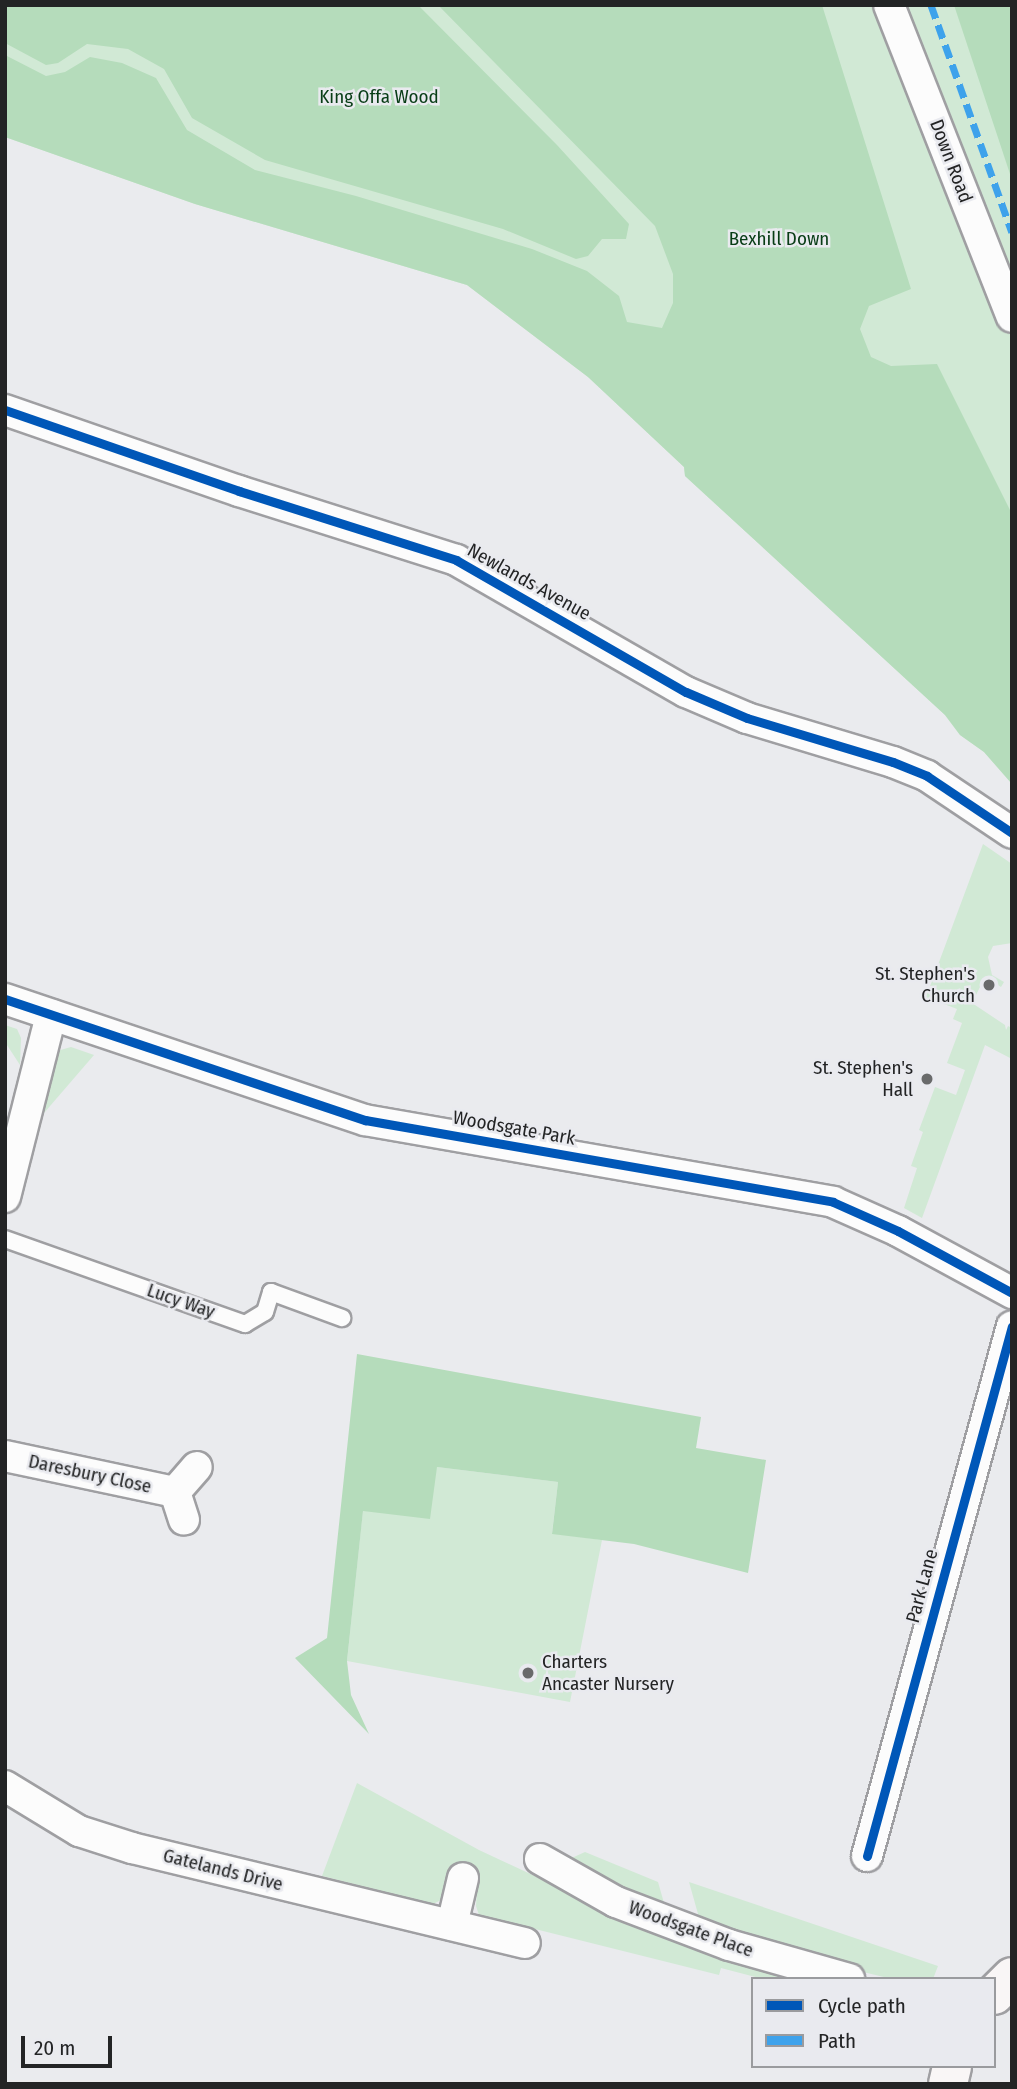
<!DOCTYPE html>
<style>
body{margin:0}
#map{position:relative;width:1017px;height:2089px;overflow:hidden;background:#eaebee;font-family:"Fira Sans Condensed",sans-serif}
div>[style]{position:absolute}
.green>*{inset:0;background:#d1e9d5}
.forest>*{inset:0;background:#b5dcbb}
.roads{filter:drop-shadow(2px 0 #9f9fa2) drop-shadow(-2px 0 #9f9fa2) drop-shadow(0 2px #9f9fa2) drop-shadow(0 -2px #9f9fa2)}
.lane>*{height:16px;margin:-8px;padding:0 8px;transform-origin:8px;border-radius:8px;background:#fcfcfc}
.street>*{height:30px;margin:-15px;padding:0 15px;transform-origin:15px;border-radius:15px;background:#fcfcfc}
.secondary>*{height:38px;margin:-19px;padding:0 19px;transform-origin:19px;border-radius:19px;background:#f9f6f6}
.quiet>*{height:7px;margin-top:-3.5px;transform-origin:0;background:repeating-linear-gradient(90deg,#3ea2eb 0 14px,transparent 0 21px)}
.cycleway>*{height:9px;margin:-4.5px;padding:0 4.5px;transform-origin:4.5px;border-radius:4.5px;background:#0057b8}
.dots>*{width:19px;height:19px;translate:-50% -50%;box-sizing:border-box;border:4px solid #e9eaef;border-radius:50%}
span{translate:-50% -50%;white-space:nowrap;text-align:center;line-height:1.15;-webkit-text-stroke:5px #e9eaef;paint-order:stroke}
.park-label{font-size:19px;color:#083d16}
.street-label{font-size:19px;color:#232425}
.poi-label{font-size:19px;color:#232425}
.right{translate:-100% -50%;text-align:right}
.left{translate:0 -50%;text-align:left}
.frame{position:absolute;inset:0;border:7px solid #232425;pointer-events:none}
.legend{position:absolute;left:751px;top:1977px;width:245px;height:91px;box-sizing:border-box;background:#e9eaef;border:2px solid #9a9b9e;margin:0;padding:9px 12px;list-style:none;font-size:21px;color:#232425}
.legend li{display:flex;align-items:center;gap:14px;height:35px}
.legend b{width:35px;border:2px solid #9a9b9e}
.scale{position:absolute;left:21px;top:2036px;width:91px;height:32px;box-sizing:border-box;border:4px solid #232425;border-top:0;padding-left:9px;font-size:21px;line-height:24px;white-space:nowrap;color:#232425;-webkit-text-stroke:5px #e9eaef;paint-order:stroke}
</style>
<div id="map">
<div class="green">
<div style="clip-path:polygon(5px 5px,1012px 5px,1012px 784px,984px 752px,960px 735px,945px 715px,685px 476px,684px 467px,588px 377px,467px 285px,195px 204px,5px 137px)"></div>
<div style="clip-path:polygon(983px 844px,1012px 864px,1012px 943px,993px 946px,988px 957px,992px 975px,1004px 982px,1001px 987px,985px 977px,972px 1003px,1005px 1025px,1006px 1030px,1008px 1026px,1012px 1028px,1012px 1059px,985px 1045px,922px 1218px,904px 1208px,917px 1168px,911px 1166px,923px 1132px,919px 1130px,935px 1087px,956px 1095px,965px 1070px,947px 1063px,962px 1023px,953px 1019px,957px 1009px,926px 997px)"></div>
<div style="clip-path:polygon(5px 1025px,17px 1029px,21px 1038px,20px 1065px,5px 1042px)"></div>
<div style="clip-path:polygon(71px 1047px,94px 1055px,38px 1120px,57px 1051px)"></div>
<div style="clip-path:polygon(437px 1467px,558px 1482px,552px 1533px,602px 1540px,570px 1702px,347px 1661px,363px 1510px)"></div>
<div style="clip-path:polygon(357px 1783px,479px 1850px,672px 1940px,798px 1979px,763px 1979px,721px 1968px,719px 1975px,479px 1915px,476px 1906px,478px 1873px,455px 1867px,443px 1899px,433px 1904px,322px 1876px)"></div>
<div style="clip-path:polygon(585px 1852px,658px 1882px,666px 1910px,565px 1861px)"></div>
<div style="clip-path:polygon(689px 1882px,938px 1966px,933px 1979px,892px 1979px,814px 1960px,700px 1921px)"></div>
</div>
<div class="forest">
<div style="clip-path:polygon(5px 5px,418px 5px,557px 145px,629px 224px,626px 239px,602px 239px,588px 256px,576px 259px,503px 229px,265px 160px,192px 118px,164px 69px,128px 49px,87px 44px,58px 63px,46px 65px,5px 43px)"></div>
<div style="clip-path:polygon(438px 5px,822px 5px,911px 289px,869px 306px,860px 329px,871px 357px,891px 366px,937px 364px,1012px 514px,1012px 784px,984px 752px,960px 735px,945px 715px,685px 476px,684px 467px,588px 377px,467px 285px,195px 204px,5px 137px,5px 55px,46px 76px,65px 72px,90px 57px,122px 63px,156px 78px,187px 130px,255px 170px,356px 196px,532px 249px,587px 271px,619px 296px,627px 322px,662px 328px,673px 303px,673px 274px,655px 226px)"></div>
<div style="clip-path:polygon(954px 5px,1012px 5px,1012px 180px)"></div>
<div style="clip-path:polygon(357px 1354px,701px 1417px,696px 1448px,766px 1460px,748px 1573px,634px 1544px,552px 1534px,558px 1482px,437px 1467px,430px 1519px,363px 1511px,347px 1661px,351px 1695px,369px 1734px,295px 1658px,327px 1638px)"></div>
</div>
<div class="roads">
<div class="lane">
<div style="left:5px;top:1239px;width:255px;rotate:19.5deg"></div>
<div style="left:245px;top:1324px;width:23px;rotate:-31deg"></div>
<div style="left:265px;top:1312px;width:21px;rotate:-73deg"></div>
<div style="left:271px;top:1292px;width:76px;rotate:20.1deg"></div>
</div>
<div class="street">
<div style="left:889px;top:5px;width:335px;rotate:68.5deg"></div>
<div style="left:5px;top:410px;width:248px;rotate:19.1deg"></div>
<div style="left:239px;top:491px;width:228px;rotate:17.6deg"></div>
<div style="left:456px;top:560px;width:265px;rotate:29.9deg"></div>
<div style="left:686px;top:692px;width:66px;rotate:23.1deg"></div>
<div style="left:747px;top:718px;width:152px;rotate:16.8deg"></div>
<div style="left:893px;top:762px;width:37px;rotate:22deg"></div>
<div style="left:927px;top:776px;width:102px;rotate:33.8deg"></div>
<div style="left:5px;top:999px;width:380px;rotate:18.6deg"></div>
<div style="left:365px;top:1120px;width:475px;rotate:9.9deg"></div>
<div style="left:833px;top:1202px;width:71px;rotate:24deg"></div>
<div style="left:898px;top:1231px;width:130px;rotate:28.5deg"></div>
<div style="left:5px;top:1197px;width:188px;rotate:-75.8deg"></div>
<div style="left:5px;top:1456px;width:174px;rotate:12deg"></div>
<div style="left:175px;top:1492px;width:29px;rotate:72deg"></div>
<div style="left:175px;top:1492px;width:33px;rotate:-49deg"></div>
<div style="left:5px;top:1786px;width:87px;rotate:31.3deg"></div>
<div style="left:79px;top:1831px;width:56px;rotate:17.8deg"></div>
<div style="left:132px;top:1848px;width:404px;rotate:13.6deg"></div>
<div style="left:867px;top:1856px;width:549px;rotate:-74.7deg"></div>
<div style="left:540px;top:1859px;width:87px;rotate:29.5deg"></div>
<div style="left:616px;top:1902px;width:121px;rotate:20.8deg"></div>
<div style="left:729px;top:1945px;width:125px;rotate:15.8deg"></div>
<div style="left:452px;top:1925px;width:48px;rotate:-76.8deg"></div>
</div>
<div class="secondary">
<div style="left:994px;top:1995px;width:25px;rotate:-45deg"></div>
<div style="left:948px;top:2084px;width:18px;rotate:-77deg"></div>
</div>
</div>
<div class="quiet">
<div style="left:931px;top:5px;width:241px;rotate:70.4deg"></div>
</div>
<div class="cycleway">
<div style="left:5px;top:410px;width:248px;rotate:19.1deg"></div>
<div style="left:239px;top:491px;width:228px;rotate:17.6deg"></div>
<div style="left:456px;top:560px;width:265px;rotate:29.9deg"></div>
<div style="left:686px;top:692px;width:66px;rotate:23.1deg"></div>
<div style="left:747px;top:718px;width:152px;rotate:16.8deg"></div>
<div style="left:893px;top:762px;width:37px;rotate:22deg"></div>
<div style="left:927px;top:776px;width:102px;rotate:33.8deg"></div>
<div style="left:5px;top:999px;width:380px;rotate:18.6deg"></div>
<div style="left:365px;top:1120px;width:475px;rotate:9.9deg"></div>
<div style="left:833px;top:1202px;width:71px;rotate:24deg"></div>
<div style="left:898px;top:1231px;width:130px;rotate:28.5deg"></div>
<div style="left:867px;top:1856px;width:549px;rotate:-74.7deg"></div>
</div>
<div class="dots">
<div style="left:989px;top:985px;background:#696a6b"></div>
<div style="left:927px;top:1079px;background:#696a6b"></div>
<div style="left:528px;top:1673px;background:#696a6b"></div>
</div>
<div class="park-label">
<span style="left:379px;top:97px">King Offa Wood</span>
<span style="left:779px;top:239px">Bexhill Down</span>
</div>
<div class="street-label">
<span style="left:951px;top:161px;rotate:69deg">Down Road</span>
<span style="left:529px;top:582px;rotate:29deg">Newlands Avenue</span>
<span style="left:514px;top:1128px;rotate:10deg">Woodsgate Park</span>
<span style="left:181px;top:1301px;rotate:19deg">Lucy Way</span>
<span style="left:90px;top:1474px;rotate:12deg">Daresbury Close</span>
<span style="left:922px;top:1586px;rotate:-75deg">Park Lane</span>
<span style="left:223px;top:1870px;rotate:14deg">Gatelands Drive</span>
<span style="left:691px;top:1929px;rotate:20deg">Woodsgate Place</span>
</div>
<div class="poi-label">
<span class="right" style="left:975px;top:985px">St. Stephen's<br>Church</span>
<span class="right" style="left:913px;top:1079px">St. Stephen's<br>Hall</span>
<span class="left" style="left:542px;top:1673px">Charters<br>Ancaster Nursery</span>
</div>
<div class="frame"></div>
<ul class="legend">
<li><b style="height:9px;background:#0057b8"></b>Cycle path</li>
<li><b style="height:9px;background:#3ea2eb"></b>Path</li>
</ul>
<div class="scale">20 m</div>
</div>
